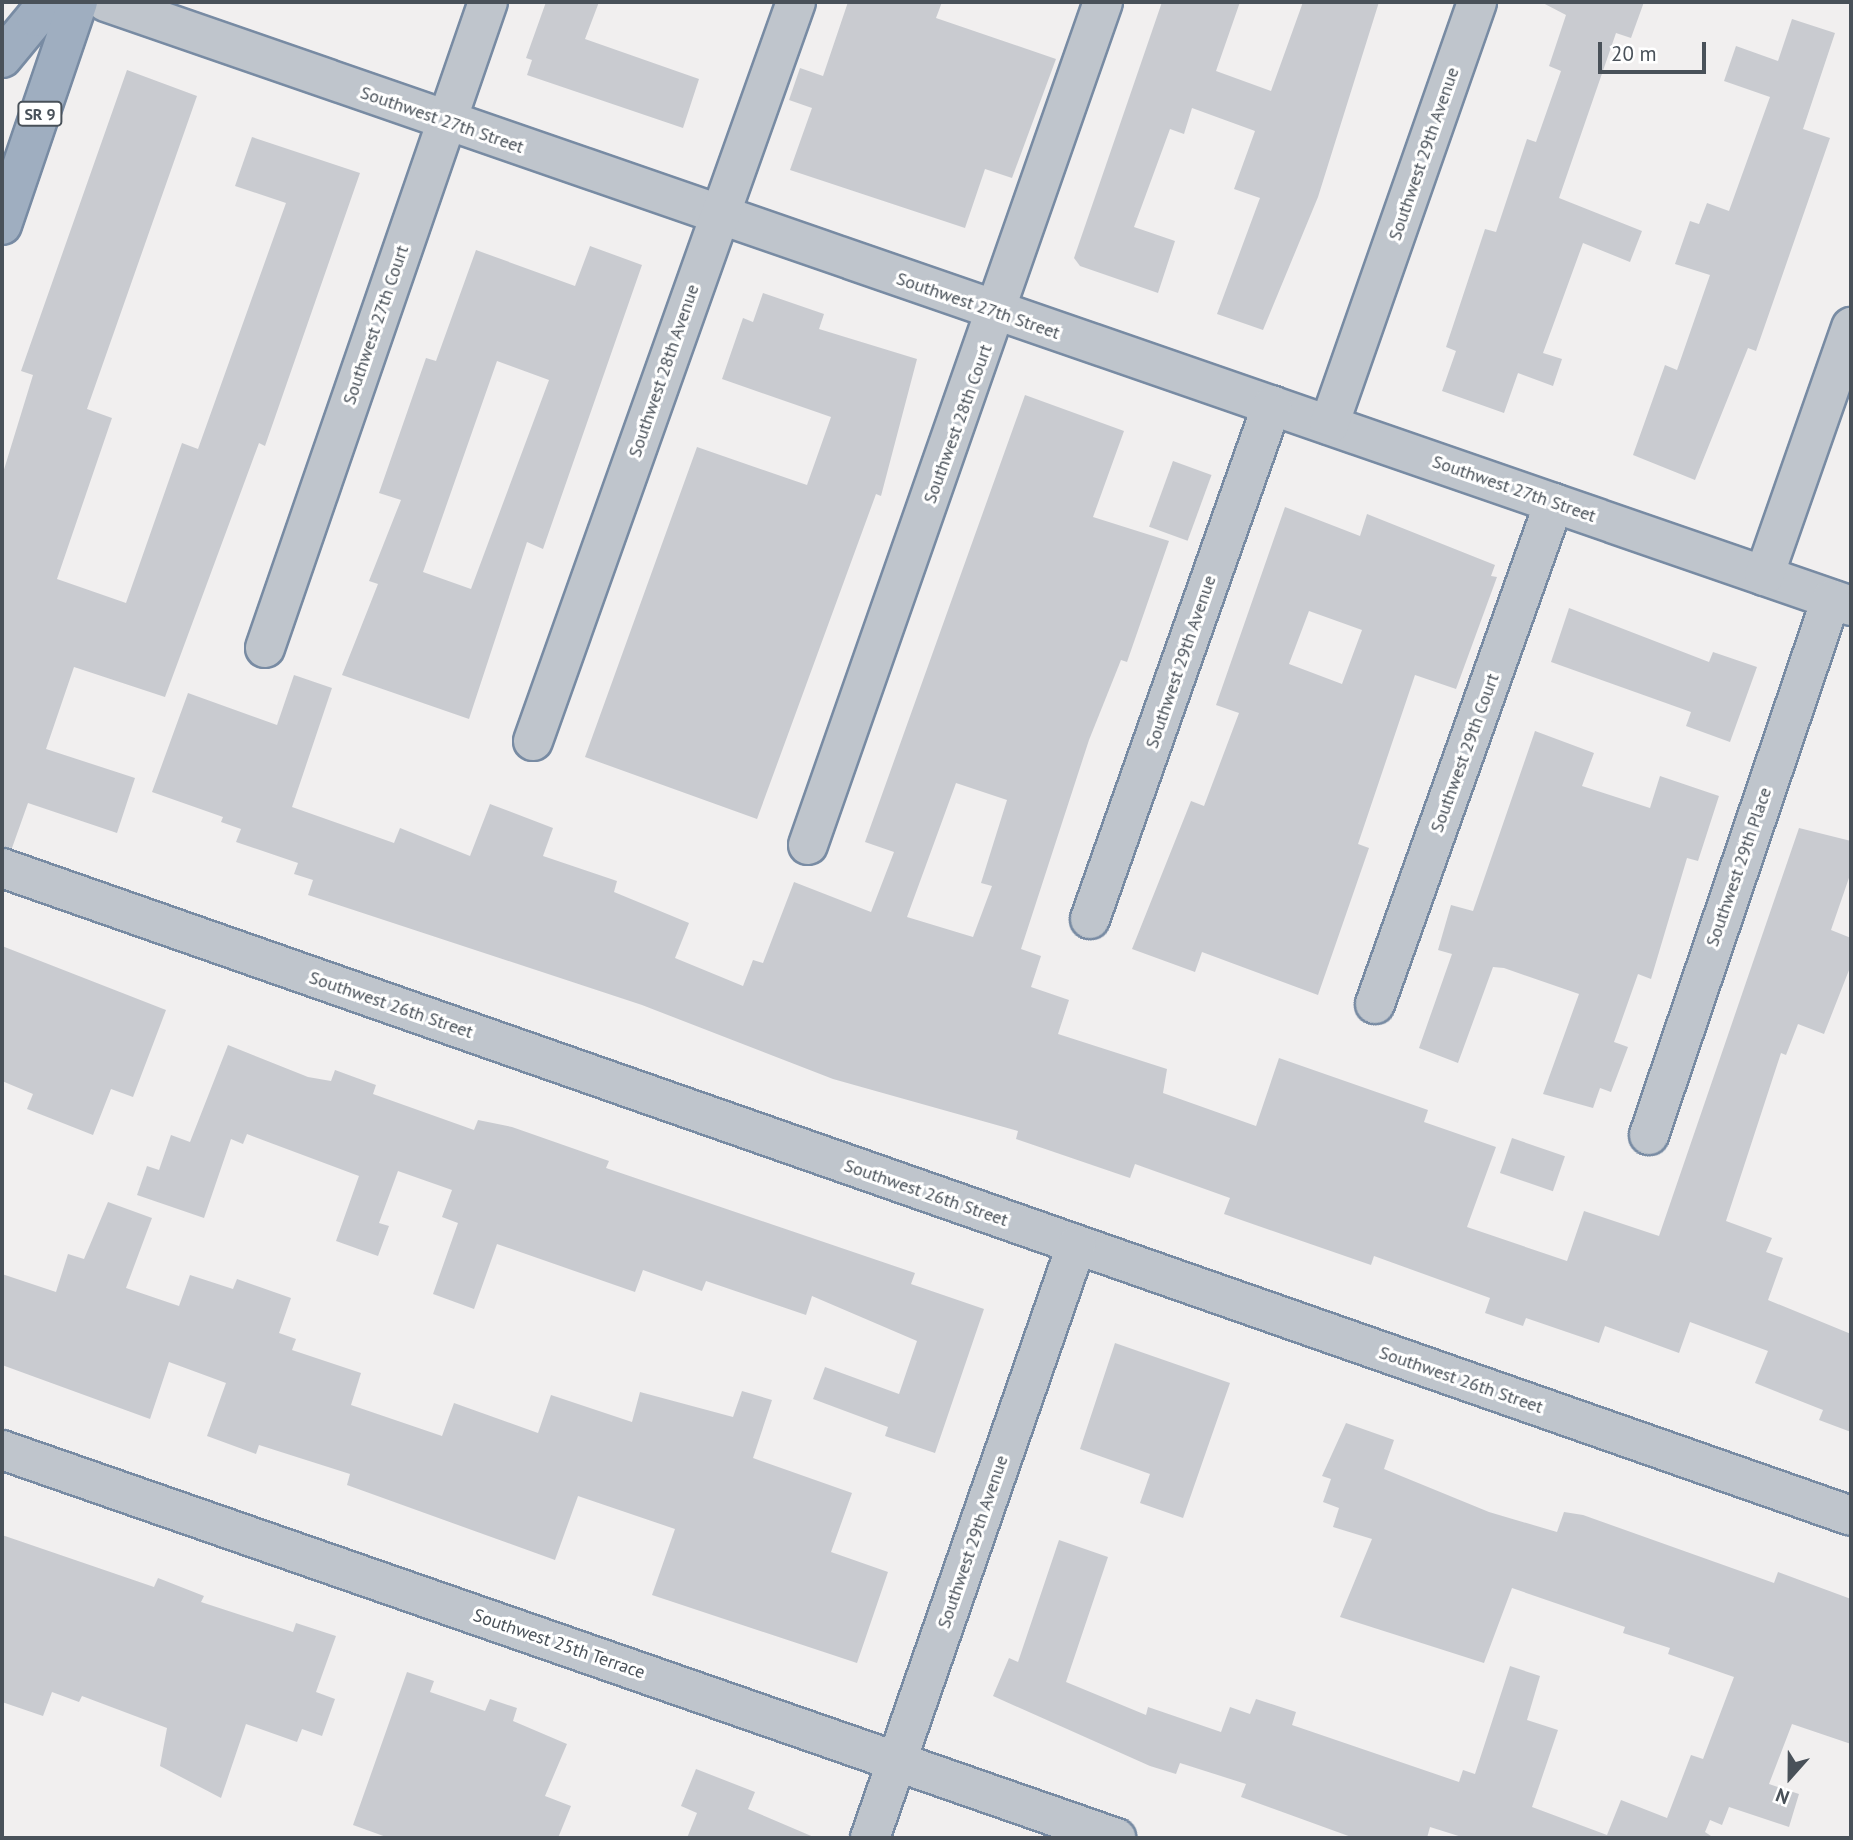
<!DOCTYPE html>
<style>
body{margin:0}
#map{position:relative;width:1853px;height:1840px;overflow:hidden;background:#f1efef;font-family:"PT Sans",sans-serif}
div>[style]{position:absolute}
.building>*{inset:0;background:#c9cbd0;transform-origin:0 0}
.roads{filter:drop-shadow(2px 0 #788ba3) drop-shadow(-2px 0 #788ba3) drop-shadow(0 2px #788ba3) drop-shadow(0 -2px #788ba3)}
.minor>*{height:38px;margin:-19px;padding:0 19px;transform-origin:19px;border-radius:19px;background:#bfc5cc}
.trunk>*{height:38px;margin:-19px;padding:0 19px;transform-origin:19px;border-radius:19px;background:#9faec0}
span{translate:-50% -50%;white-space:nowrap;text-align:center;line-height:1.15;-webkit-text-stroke:6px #fff;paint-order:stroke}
.shield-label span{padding:2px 5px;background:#fff;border:2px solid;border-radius:5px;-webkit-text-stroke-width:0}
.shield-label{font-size:16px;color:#495159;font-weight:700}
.street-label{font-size:18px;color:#495159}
.frame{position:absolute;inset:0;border:4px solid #495159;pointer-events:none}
.north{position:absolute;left:1755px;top:1742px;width:70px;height:70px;-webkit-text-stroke:5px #fff;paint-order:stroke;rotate:201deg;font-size:19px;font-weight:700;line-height:28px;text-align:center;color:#495159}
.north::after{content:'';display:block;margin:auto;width:24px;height:32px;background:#495159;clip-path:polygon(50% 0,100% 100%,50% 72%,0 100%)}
.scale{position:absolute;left:1598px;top:42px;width:108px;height:32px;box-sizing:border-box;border:4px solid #495159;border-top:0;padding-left:9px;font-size:21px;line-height:24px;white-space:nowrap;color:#495159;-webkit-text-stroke:5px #fff;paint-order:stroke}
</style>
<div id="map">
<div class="building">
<div style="clip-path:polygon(546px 2px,599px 2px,585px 39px,699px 79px,683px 128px,527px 75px,532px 60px,526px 58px)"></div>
<div style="clip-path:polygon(848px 2px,942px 2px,936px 18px,1056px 59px,1012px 178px,985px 169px,965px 228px,790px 170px,812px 108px,789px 100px,800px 68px,823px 76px)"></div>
<div style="clip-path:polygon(1162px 2px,1240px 2px,1216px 71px,1271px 91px,1303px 2px,1379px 2px,1318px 197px,1263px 330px,1217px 314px,1260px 198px,1234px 189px,1255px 131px,1192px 108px,1184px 134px,1170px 129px,1134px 227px,1175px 241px,1158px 293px,1080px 266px,1074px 258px)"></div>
<div style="clip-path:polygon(1541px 2px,1644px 2px,1631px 38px,1616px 33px,1559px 198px,1642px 231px,1630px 262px,1583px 243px,1543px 353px,1562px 359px,1553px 386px,1518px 373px,1504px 413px,1442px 391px,1456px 351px,1446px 347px,1485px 229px,1496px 232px,1527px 139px,1536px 142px,1561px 71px,1549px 66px,1566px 15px)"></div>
<div style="clip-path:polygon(1792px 19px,1835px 33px,1803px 129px,1830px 138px,1756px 351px,1748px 348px,1695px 480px,1633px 455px,1665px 365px,1677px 370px,1710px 275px,1675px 264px,1690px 221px,1699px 224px,1707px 203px,1729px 211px,1770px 97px,1724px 81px,1736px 46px,1778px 61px)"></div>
<div style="clip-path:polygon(127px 70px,197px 96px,87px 409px,112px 418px,57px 579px,126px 603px,182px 443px,198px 449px,286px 203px,235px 186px,252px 137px,360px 173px,265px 446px,259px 443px,165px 697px,74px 667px,46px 749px,135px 778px,117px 833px,28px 803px,12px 848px,2px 847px,2px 476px,33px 375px,21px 371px)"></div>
<div style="clip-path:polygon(evenodd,590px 246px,642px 265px,543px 549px,527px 542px,469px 719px,342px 675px,378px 584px,369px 581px,401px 500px,379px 493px,426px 358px,436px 361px,476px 250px,575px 286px,590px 246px,497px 361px,549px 380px,471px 589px,423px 572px,497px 361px)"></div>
<div style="clip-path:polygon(763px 293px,824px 314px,819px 329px,917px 359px,881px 496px,876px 494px,757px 819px,585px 757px,697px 447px,807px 485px,831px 417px,722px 379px,743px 318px,753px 322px)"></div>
<div style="clip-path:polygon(evenodd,1025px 395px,1124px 431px,1093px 517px,1169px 541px,1127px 662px,1121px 660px,1089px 740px,1021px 949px,1041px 956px,1031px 987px,1069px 1000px,1058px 1034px,1167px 1069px,1163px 1093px,1256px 1126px,1279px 1058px,1428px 1110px,1424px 1122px,1496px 1147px,1467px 1227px,1567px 1261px,1584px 1211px,1659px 1236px,1799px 828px,1851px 841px,1851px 872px,1831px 930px,1851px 938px,1851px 965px,1824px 1034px,1798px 1024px,1786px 1055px,1781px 1053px,1726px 1221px,1772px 1238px,1766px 1252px,1783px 1258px,1768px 1300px,1851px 1334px,1851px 1432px,1819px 1420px,1823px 1410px,1755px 1383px,1768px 1351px,1690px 1322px,1679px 1353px,1605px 1326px,1599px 1343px,1526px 1318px,1523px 1326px,1485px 1313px,1490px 1298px,1374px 1256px,1371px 1265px,1224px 1214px,1230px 1198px,1135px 1164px,1130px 1178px,1016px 1139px,1018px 1131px,833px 1079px,642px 1005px,308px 895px,313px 880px,294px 874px,298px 863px,236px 842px,241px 829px,221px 822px,223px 817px,152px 792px,188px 693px,277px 725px,294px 675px,332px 688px,292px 807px,394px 843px,400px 828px,470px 856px,490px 804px,553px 828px,543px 856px,617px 881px,614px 892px,689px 923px,675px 958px,743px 986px,753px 960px,763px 963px,794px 882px,871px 912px,894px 852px,865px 842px,1025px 395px,956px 783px,1007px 800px,981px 883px,992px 886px,973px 937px,907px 917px,956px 783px)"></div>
<div style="left:1173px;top:461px;width:41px;height:70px;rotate:20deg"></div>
<div style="clip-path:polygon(evenodd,1285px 507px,1360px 536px,1367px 514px,1495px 565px,1491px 576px,1497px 577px,1456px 689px,1415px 675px,1358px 844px,1369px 848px,1318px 995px,1202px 952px,1195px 972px,1132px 949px,1191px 801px,1204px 806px,1239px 713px,1216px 705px,1285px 507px,1309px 611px,1362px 630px,1342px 684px,1289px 664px,1309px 611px)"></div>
<div style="clip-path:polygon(1569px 608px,1709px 662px,1713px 652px,1757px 667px,1730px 742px,1686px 726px,1691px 712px,1551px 662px)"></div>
<div style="clip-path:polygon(1535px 731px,1594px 753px,1582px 786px,1650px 808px,1660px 776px,1719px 796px,1698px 861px,1687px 858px,1651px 979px,1638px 974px,1614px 1042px,1628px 1047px,1611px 1092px,1600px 1088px,1593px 1108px,1543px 1094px,1579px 994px,1504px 968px,1493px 967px,1458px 1063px,1419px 1048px,1452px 954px,1438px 950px,1451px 905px,1473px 911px)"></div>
<div style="clip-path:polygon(2px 946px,166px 1010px,133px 1097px,111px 1089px,93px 1135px,27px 1109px,33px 1094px,2px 1081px)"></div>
<div style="clip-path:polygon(228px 1045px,308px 1077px,331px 1081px,335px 1070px,376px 1085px,373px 1094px,474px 1130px,478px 1120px,512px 1127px,609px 1161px,606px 1168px,915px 1273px,911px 1284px,984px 1309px,935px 1453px,885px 1436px,888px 1427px,813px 1399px,825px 1367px,899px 1394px,917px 1341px,812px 1296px,806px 1315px,706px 1281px,702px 1291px,643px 1270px,635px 1292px,497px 1244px,474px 1309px,433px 1294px,458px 1223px,442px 1217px,452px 1190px,398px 1171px,379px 1223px,389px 1226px,378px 1256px,336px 1241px,359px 1176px,247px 1134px,243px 1144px,231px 1139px,204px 1218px,137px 1195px,147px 1166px,159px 1170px,171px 1135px,190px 1142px)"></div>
<div style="left:1512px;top:1138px;width:56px;height:37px;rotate:19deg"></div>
<div style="clip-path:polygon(108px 1202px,152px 1218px,126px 1288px,179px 1306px,190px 1275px,233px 1289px,237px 1279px,291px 1298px,279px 1333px,296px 1339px,292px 1350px,361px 1373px,351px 1405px,442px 1436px,454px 1403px,538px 1433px,551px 1395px,632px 1422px,640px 1392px,733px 1417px,742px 1391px,772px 1400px,753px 1458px,852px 1493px,831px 1552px,888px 1572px,857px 1663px,652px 1595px,675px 1529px,578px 1496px,555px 1560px,347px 1485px,350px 1474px,259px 1445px,256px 1454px,207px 1436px,226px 1383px,169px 1362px,150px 1419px,2px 1365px,2px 1274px,56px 1292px,68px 1254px,84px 1259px)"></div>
<div style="clip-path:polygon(1115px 1343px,1230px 1383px,1183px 1518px,1140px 1503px,1150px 1474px,1080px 1449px)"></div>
<div style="clip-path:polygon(1346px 1423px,1394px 1440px,1384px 1469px,1489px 1512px,1557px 1532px,1564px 1512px,1583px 1515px,1774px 1583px,1778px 1572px,1851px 1599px,1851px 1744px,1792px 1724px,1769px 1784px,1799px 1794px,1789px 1827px,1729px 1807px,1722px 1825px,1710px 1820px,1705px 1832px,1714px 1838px,1465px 1838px,1430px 1827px,1427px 1838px,1354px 1838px,1241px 1797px,1246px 1784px,1180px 1763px,1176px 1774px,1150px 1766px,993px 1696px,1009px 1658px,1018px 1662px,1059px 1540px,1108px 1557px,1066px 1682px,1146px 1715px,1148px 1707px,1221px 1732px,1230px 1707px,1250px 1714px,1256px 1699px,1296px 1712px,1292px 1725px,1459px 1782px,1463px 1770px,1475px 1774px,1510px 1666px,1540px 1676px,1527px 1720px,1558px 1730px,1532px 1807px,1607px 1835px,1621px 1800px,1667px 1818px,1691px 1755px,1703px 1759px,1734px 1677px,1668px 1654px,1670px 1648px,1623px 1633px,1625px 1627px,1512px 1588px,1484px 1663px,1340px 1617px,1372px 1539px,1333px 1527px,1339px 1508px,1323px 1502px,1331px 1479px,1322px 1476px)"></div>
<div style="clip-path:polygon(2px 1535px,154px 1587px,158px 1578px,204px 1596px,201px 1602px,293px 1632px,296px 1623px,336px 1636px,316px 1692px,335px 1699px,322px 1736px,302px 1729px,297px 1742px,246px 1724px,221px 1798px,160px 1766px,167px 1728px,82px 1696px,79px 1702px,52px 1692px,43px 1716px,2px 1702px)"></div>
<div style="clip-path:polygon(407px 1672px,434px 1681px,430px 1692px,485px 1711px,490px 1699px,517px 1708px,513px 1721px,567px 1744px,545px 1796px,571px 1806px,558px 1838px,389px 1838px,353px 1825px)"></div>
<div style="clip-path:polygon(696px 1769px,755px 1792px,748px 1809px,816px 1838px,687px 1838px,697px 1813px,681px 1806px)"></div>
</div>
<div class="roads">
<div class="minor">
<div style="left:106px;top:2px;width:1847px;rotate:19.09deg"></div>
<div style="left:1329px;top:425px;width:448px;rotate:-70.7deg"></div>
<div style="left:1764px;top:576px;width:264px;rotate:-70.7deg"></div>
<div style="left:265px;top:648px;width:683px;rotate:-70.96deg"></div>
<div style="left:533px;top:741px;width:784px;rotate:-70.41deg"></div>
<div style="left:808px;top:845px;width:893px;rotate:-70.71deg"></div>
<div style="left:2px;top:868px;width:1959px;rotate:19.31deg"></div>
<div style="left:1090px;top:919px;width:545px;rotate:-70.5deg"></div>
<div style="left:1375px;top:1004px;width:532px;rotate:-70.34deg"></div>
<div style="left:1649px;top:1135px;width:566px;rotate:-71.24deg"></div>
<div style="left:2px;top:1450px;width:1180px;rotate:19.2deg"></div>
<div style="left:870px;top:1838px;width:627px;rotate:-70.81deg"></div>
</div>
<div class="trunk">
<div style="left:2px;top:58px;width:53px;rotate:-50.3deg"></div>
<div style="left:36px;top:17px;width:30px;rotate:-30deg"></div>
<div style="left:2px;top:225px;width:236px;rotate:-71.2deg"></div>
</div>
</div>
<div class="shield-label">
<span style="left:40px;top:114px">SR 9</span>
</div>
<div class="street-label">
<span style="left:442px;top:120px;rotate:19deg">Southwest 27th Street</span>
<span style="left:1424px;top:154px;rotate:-71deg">Southwest 29th Avenue</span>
<span style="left:978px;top:306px;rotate:19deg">Southwest 27th Street</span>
<span style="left:376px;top:325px;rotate:-71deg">Southwest 27th Court</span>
<span style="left:664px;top:371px;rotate:-71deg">Southwest 28th Avenue</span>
<span style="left:958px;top:424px;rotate:-70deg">Southwest 28th Court</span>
<span style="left:1514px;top:489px;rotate:19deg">Southwest 27th Street</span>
<span style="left:1181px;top:662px;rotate:-71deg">Southwest 29th Avenue</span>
<span style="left:1465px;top:753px;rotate:-70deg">Southwest 29th Court</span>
<span style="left:1739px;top:867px;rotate:-71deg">Southwest 29th Place</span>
<span style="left:391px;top:1005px;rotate:19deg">Southwest 26th Street</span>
<span style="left:926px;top:1193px;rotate:19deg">Southwest 26th Street</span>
<span style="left:1461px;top:1380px;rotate:19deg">Southwest 26th Street</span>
<span style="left:973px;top:1542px;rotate:-71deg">Southwest 29th Avenue</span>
<span style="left:559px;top:1644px;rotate:19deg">Southwest 25th Terrace</span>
</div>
<div class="frame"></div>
<div class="north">N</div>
<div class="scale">20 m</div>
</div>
